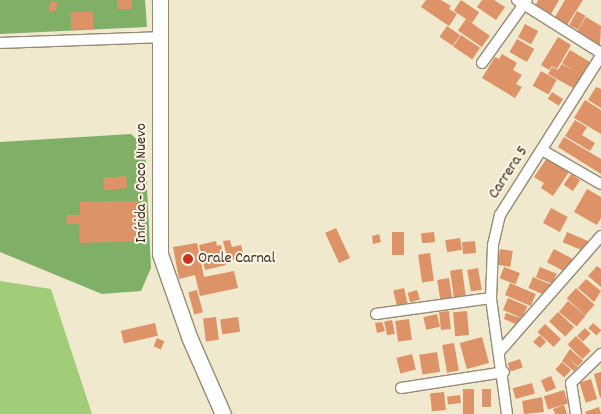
<!DOCTYPE html>
<meta charset="utf-8">
<style>
body{margin:0}
#map{position:relative;width:601px;height:414px;overflow:hidden;background:#f0e9cd;font-family:Dekko,sans-serif}
div>[style]{position:absolute}
.green>*{inset:0;background:#a1cc78}
.forest>*{inset:0;background:#80b068}
.building>*{inset:0;background:#de9267;transform-origin:0 0}
.roads{filter:drop-shadow(1px 0 #968a76) drop-shadow(-1px 0 #968a76) drop-shadow(0 1px #968a76) drop-shadow(0 -1px #968a76)}
.street>*{height:10px;margin:-5px;padding:0 5px;transform-origin:5px;border-radius:5px;background:#fff}
.secondary>*{height:15px;margin:-7.5px;padding:0 7.5px;transform-origin:7.5px;border-radius:7.5px;background:#fff}
.dots>*{width:14px;height:14px;translate:-50% -50%;box-sizing:border-box;border:2px solid #fcf5e5;border-radius:50%}
span{translate:-50% -50%;white-space:nowrap;text-align:center;line-height:1.15;-webkit-text-stroke:4px #fcf5e5;paint-order:stroke}
.street-label{font-size:16px;color:#3b2a1e}
.poi-label{font-size:16px;color:#3b2a1e}
.left{translate:0 -50%;text-align:left}
</style>
<div id="map">
<div class="green">
<div style="clip-path:polygon(0 281px,51px 289px,92px 414px,0 414px)"></div>
</div>
<div class="forest">
<div style="clip-path:polygon(0 0,145px 0,147px 27px,0 34px)"></div>
<div style="clip-path:polygon(131px 134px,145px 147px,151px 268px,141px 291px,102px 294px,0 252px,0 142px)"></div>
</div>
<div class="building">
<div style="left:117px;top:0;width:15px;height:9px"></div>
<div style="clip-path:polygon(426px 0,441px 0,451px 6px,449px 9px,457px 14px,449px 26px,421px 7px)"></div>
<div style="left:461px;top:0;width:22px;height:13px;rotate:34deg"></div>
<div style="clip-path:polygon(482px 0,494px 0,505px 7px,496px 20px,477px 7px)"></div>
<div style="clip-path:polygon(538px 0,559px 0,551px 14px,536px 5px)"></div>
<div style="clip-path:polygon(565px 0,583px 0,567px 25px,555px 17px)"></div>
<div style="clip-path:polygon(50px 2px,57px 2px,56px 11px,49px 11px)"></div>
<div style="left:577px;top:11px;width:10px;height:16px;rotate:29deg"></div>
<div style="left:71px;top:12px;width:22px;height:17px"></div>
<div style="clip-path:polygon(586px 17px,601px 26px,600px 46px,577px 32px)"></div>
<div style="left:466px;top:19px;width:29px;height:14px;rotate:35deg"></div>
<div style="left:525px;top:24px;width:15px;height:15px;rotate:28deg"></div>
<div style="left:447px;top:26px;width:16px;height:13px;rotate:35deg"></div>
<div style="left:461px;top:35px;width:23px;height:14px;rotate:34deg"></div>
<div style="clip-path:polygon(558px 37px,571px 45px,557px 69px,552px 66px,549px 70px,541px 65px)"></div>
<div style="left:517px;top:39px;width:20px;height:15px;rotate:30deg"></div>
<div style="clip-path:polygon(570px 50px,590px 62px,575px 89px,548px 74px,552px 67px,558px 70px,562px 64px,574px 71px,562px 63px)"></div>
<div style="clip-path:polygon(502px 54px,517px 63px,513px 70px,522px 75px,516px 84px,522px 87px,515px 98px,482px 78px,495px 57px,499px 59px)"></div>
<div style="left:541px;top:71px;width:18px;height:17px;rotate:29deg"></div>
<div style="clip-path:polygon(596px 87px,601px 89px,601px 108px,588px 100px)"></div>
<div style="left:552px;top:92px;width:13px;height:8px;rotate:32deg"></div>
<div style="clip-path:polygon(585px 100px,601px 110px,601px 134px,574px 118px)"></div>
<div style="clip-path:polygon(575px 120px,587px 127px,582px 135px,595px 143px,590px 151px,565px 136px)"></div>
<div style="clip-path:polygon(564px 137px,601px 159px,601px 174px,558px 147px)"></div>
<div style="clip-path:polygon(547px 158px,569px 172px,553px 196px,541px 188px,544px 183px,534px 177px)"></div>
<div style="left:571px;top:174px;width:11px;height:13px;rotate:34deg"></div>
<div style="left:126px;top:176px;width:12px;height:23px;rotate:85deg"></div>
<div style="clip-path:polygon(587px 189px,601px 197px,601px 218px,597px 225px,574px 212px)"></div>
<div style="clip-path:polygon(138px 201px,139px 241px,80px 243px,79px 224px,67px 224px,66px 215px,80px 215px,80px 202px)"></div>
<div style="left:551px;top:208px;width:19px;height:17px;rotate:28deg"></div>
<div style="left:336px;top:228px;width:33px;height:12px;rotate:65deg"></div>
<div style="left:392px;top:232px;width:12px;height:23px"></div>
<div style="left:434px;top:232px;width:10px;height:13px;rotate:84deg"></div>
<div style="left:567px;top:232px;width:23px;height:11px;rotate:23deg"></div>
<div style="clip-path:polygon(379px 234px,381px 242px,373px 244px,372px 236px)"></div>
<div style="left:460px;top:238px;width:12px;height:15px;rotate:81deg"></div>
<div style="clip-path:polygon(230px 240px,232px 247px,241px 245px,244px 257px,228px 261px,223px 241px)"></div>
<div style="clip-path:polygon(216px 241px,217px 246px,221px 245px,226px 265px,205px 270px,199px 245px)"></div>
<div style="left:475px;top:241px;width:12px;height:13px;rotate:85deg"></div>
<div style="clip-path:polygon(197px 243px,204px 277px,234px 271px,238px 288px,200px 296px,195px 275px,179px 279px,173px 247px)"></div>
<div style="left:500px;top:249px;width:13px;height:16px;rotate:9deg"></div>
<div style="left:554px;top:249px;width:21px;height:15px;rotate:28deg"></div>
<div style="left:430px;top:253px;width:28px;height:12px;rotate:82deg"></div>
<div style="clip-path:polygon(597px 266px,601px 269px,601px 287px,588px 276px)"></div>
<div style="left:504px;top:267px;width:17px;height:12px;rotate:21deg"></div>
<div style="left:540px;top:267px;width:18px;height:11px;rotate:22deg"></div>
<div style="left:478px;top:268px;width:22px;height:11px;rotate:80deg"></div>
<div style="left:462px;top:269px;width:27px;height:12px;rotate:82deg"></div>
<div style="left:533px;top:277px;width:21px;height:12px;rotate:23deg"></div>
<div style="left:449px;top:278px;width:20px;height:12px;rotate:81deg"></div>
<div style="clip-path:polygon(586px 279px,601px 291px,594px 302px,578px 288px)"></div>
<div style="left:510px;top:283px;width:28px;height:13px;rotate:23deg"></div>
<div style="left:404px;top:288px;width:17px;height:11px;rotate:77deg"></div>
<div style="left:576px;top:288px;width:25px;height:14px;rotate:42deg"></div>
<div style="left:197px;top:290px;width:23px;height:9px;rotate:75deg"></div>
<div style="left:417px;top:290px;width:10px;height:10px;rotate:73deg"></div>
<div style="left:508px;top:298px;width:21px;height:13px;rotate:23deg"></div>
<div style="left:568px;top:301px;width:23px;height:14px;rotate:40deg"></div>
<div style="left:449px;top:311px;width:18px;height:10px;rotate:84deg"></div>
<div style="left:467px;top:311px;width:24px;height:14px;rotate:85deg"></div>
<div style="left:558px;top:312px;width:22px;height:13px;rotate:43deg"></div>
<div style="clip-path:polygon(506px 313px,521px 318px,518px 325px,504px 319px)"></div>
<div style="left:437px;top:314px;width:13px;height:14px;rotate:77deg"></div>
<div style="left:216px;top:317px;width:23px;height:13px;rotate:83deg"></div>
<div style="left:238px;top:317px;width:15px;height:18px;rotate:82deg"></div>
<div style="left:409px;top:319px;width:21px;height:14px;rotate:82deg"></div>
<div style="left:392px;top:320px;width:14px;height:8px;rotate:78deg"></div>
<div style="clip-path:polygon(382px 322px,385px 331px,377px 333px,375px 323px)"></div>
<div style="left:155px;top:323px;width:13px;height:35px;rotate:77deg"></div>
<div style="left:593px;top:323px;width:11px;height:7px;rotate:41deg"></div>
<div style="left:545px;top:324px;width:22px;height:11px;rotate:43deg"></div>
<div style="left:585px;top:328px;width:8px;height:11px;rotate:45deg"></div>
<div style="clip-path:polygon(540px 335px,546px 342px,540px 348px,533px 342px)"></div>
<div style="left:576px;top:336px;width:21px;height:12px;rotate:45deg"></div>
<div style="left:482px;top:337px;width:27px;height:23px;rotate:75deg"></div>
<div style="left:157px;top:338px;width:8px;height:9px;rotate:23deg"></div>
<div style="left:454px;top:343px;width:28px;height:12px;rotate:80deg"></div>
<div style="clip-path:polygon(570px 349px,583px 361px,578px 366px,569px 359px,578px 367px,574px 371px,562px 361px)"></div>
<div style="left:437px;top:352px;width:20px;height:18px;rotate:81deg"></div>
<div style="left:412px;top:354px;width:16px;height:16px;rotate:76deg"></div>
<div style="left:520px;top:359px;width:9px;height:13px;rotate:72deg"></div>
<div style="left:562px;top:362px;width:12px;height:10px;rotate:42deg"></div>
<div style="clip-path:polygon(601px 372px,601px 397px,600px 398px,594px 374px)"></div>
<div style="left:551px;top:376px;width:13px;height:11px;rotate:67deg"></div>
<div style="left:591px;top:379px;width:21px;height:12px;rotate:73deg"></div>
<div style="left:532px;top:383px;width:11px;height:20px;rotate:75deg"></div>
<div style="left:463px;top:389px;width:11px;height:25px"></div>
<div style="left:482px;top:389px;width:9px;height:18px"></div>
<div style="left:564px;top:390px;width:14px;height:21px;rotate:73deg"></div>
<div style="left:444px;top:392px;width:18px;height:14px;rotate:84deg"></div>
<div style="left:460px;top:395px;width:8px;height:13px;rotate:83deg"></div>
<div style="clip-path:polygon(542px 397px,544px 412px,524px 414px,522px 401px)"></div>
<div style="clip-path:polygon(564px 405px,567px 414px,555px 414px,553px 409px)"></div>
<div style="clip-path:polygon(599px 407px,601px 414px,586px 414px,585px 412px)"></div>
</div>
<div class="roads">
<div class="street">
<div style="left:517px;top:0;width:99px;rotate:32.2deg"></div>
<div style="left:0;top:43px;width:160px;rotate:-2.1deg"></div>
<div style="left:482px;top:63px;width:77px;rotate:-54.5deg"></div>
<div style="left:542px;top:150px;width:68px;rotate:30deg"></div>
<div style="left:376px;top:314px;width:116px;rotate:-7.9deg"></div>
<div style="left:500px;top:351px;width:153px;rotate:-48.7deg"></div>
<div style="left:401px;top:388px;width:104px;rotate:-8.8deg"></div>
<div style="left:507px;top:414px;width:117px;rotate:-97.9deg"></div>
<div style="left:491px;top:298px;width:53px;rotate:-87.8deg"></div>
<div style="left:493px;top:245px;width:31px;rotate:-77deg"></div>
<div style="left:500px;top:215px;width:188px;rotate:-57.6deg"></div>
<div style="left:576px;top:414px;width:31px;rotate:-99deg"></div>
<div style="left:571px;top:383px;width:42px;rotate:-44deg"></div>
</div>
<div class="secondary">
<div style="left:160px;top:0;width:254px;rotate:90deg"></div>
<div style="left:160px;top:254px;width:90px;rotate:70.6deg"></div>
<div style="left:190px;top:339px;width:82px;rotate:66.3deg"></div>
</div>
</div>
<div class="dots">
<div style="left:188px;top:259px;background:#c8321e"></div>
</div>
<div class="street-label">
<span style="left:509px;top:173px;rotate:-57deg">Carrera 5</span>
<span style="left:142px;top:183px;rotate:-90deg">Inírida - Coco Nuevo</span>
</div>
<div class="poi-label">
<span class="left" style="left:198px;top:259px">Orale Carnal</span>
</div>
</div>
